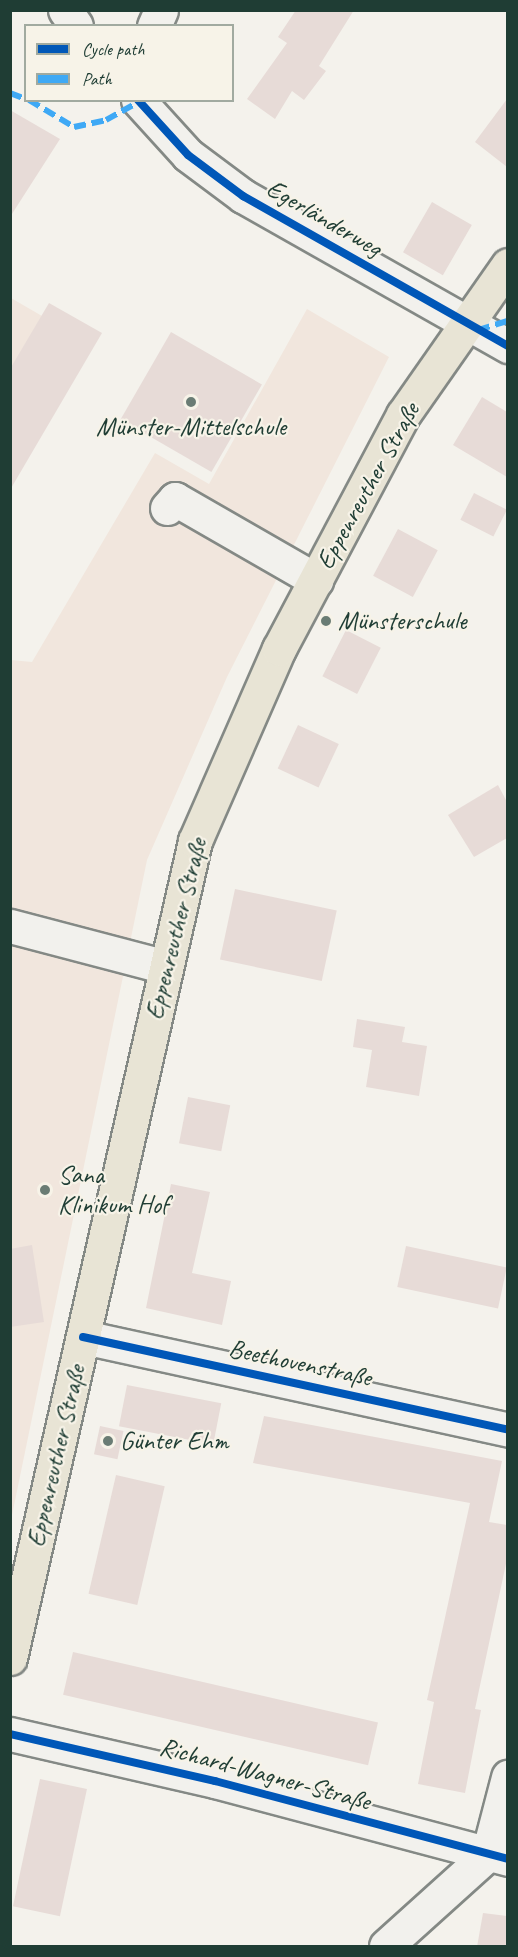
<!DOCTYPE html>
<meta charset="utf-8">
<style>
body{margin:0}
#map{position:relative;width:518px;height:1957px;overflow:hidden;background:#f4f2ec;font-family:Caveat,sans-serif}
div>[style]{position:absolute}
.built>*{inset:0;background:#f1e6dd}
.building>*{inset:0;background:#e7dbd7;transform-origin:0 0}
.roads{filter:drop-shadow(2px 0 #848985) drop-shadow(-2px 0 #848985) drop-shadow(0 2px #848985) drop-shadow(0 -2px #848985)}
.minor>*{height:33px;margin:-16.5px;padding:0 16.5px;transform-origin:16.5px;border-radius:16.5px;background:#f2f1ed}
.major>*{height:33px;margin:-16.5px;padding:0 16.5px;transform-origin:16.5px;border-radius:16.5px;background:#e8e4d5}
.quiet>*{height:6px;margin-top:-3px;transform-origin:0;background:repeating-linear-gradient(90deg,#3fa9f5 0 12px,transparent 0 18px)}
.cycleway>*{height:8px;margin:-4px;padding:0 4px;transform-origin:4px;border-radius:4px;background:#0057b8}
.dots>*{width:16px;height:16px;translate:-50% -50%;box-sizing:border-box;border:3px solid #f7f3e8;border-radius:50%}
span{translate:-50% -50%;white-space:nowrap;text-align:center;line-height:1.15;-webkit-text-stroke:4.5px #f7f3e8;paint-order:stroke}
.street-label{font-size:26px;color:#1f3d34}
.poi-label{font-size:26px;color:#1f3d34}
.left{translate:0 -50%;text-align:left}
.frame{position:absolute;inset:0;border:12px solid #1f3d34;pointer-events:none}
.legend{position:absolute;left:24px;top:24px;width:210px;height:78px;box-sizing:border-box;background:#f7f3e8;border:2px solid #a1aaa0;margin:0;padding:8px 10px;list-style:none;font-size:18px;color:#1f3d34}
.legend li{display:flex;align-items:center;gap:12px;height:30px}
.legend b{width:30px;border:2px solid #a1aaa0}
</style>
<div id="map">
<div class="built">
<div style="clip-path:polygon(11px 298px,42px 316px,11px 369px)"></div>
<div style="clip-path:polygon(307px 309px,389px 357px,227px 677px,147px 860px,11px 1520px,11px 660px,32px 662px,155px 453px,209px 484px)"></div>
</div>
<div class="building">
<div style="clip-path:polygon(296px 10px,354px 10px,319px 66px,326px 71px,304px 100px,292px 91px,275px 119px,247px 99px,287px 43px,278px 37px)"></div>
<div style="clip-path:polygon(507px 99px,507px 167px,475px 142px)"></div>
<div style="clip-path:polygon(10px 110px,60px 139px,10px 217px)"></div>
<div style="left:432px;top:202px;width:46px;height:58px;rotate:30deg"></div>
<div style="clip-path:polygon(49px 303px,102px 333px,10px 490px,10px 369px)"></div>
<div style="left:171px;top:332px;width:105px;height:101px;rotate:30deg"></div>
<div style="clip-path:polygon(482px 397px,507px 412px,507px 477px,453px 445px)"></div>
<div style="left:474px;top:493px;width:37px;height:30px;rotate:27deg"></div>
<div style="left:398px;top:529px;width:45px;height:53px;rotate:28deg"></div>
<div style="left:346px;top:630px;width:39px;height:52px;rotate:27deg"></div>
<div style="left:298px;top:725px;width:45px;height:48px;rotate:25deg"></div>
<div style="clip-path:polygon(498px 785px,507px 802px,507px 838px,474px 857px,448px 815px)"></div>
<div style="left:235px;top:889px;width:104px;height:72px;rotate:12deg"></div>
<div style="clip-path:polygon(357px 1019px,405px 1027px,402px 1042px,427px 1046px,419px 1096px,366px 1087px,372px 1050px,353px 1047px)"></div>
<div style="left:188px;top:1097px;width:43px;height:47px;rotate:11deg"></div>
<div style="clip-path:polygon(171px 1184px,210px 1192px,192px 1273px,231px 1281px,222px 1325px,146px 1308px)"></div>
<div style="clip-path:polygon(32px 1245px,44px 1322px,10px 1327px,10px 1249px)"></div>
<div style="left:406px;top:1246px;width:103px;height:42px;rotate:12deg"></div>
<div style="left:127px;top:1385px;width:96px;height:42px;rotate:11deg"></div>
<div style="clip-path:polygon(264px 1416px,502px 1461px,489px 1522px,507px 1525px,507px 1559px,475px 1709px,481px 1710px,465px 1793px,418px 1784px,434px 1702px,427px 1700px,470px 1503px,253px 1463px)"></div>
<div style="left:100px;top:1426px;width:24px;height:29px;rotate:12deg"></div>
<div style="left:116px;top:1475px;width:50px;height:122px;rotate:13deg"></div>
<div style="left:73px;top:1652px;width:313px;height:44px;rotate:13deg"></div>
<div style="left:40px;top:1779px;width:48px;height:130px;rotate:12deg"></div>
<div style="clip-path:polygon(483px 1913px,507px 1916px,507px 1947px,477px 1947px)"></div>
</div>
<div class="roads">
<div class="minor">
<div style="left:65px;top:10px;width:19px;rotate:55deg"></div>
<div style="left:154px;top:26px;width:17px;rotate:-66deg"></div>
<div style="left:138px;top:100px;width:74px;rotate:47.7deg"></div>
<div style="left:188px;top:155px;width:69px;rotate:36.7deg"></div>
<div style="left:243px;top:196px;width:305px;rotate:29.5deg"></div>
<div style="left:167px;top:508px;width:12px;rotate:-48deg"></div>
<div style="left:175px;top:499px;width:163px;rotate:29.9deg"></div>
<div style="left:10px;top:926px;width:158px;rotate:14.7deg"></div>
<div style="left:83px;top:1337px;width:435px;rotate:12.3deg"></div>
<div style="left:10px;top:1734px;width:210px;rotate:12.9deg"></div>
<div style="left:215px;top:1781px;width:303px;rotate:14.9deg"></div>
<div style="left:386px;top:1946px;width:137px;rotate:-42deg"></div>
<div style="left:488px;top:1854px;width:80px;rotate:-75.4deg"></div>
</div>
<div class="major">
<div style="left:10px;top:1658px;width:838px;rotate:-77.24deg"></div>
<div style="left:195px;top:841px;width:210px;rotate:-66.4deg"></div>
<div style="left:279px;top:649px;width:265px;rotate:-62.1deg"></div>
<div style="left:403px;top:415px;width:183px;rotate:-55deg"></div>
</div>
</div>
<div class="quiet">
<div style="left:10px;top:93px;width:17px;rotate:21deg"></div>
<div style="left:29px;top:100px;width:52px;rotate:31deg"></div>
<div style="left:74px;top:127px;width:33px;rotate:-12deg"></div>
<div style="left:106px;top:120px;width:38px;rotate:-29deg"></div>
<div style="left:478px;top:330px;width:31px;rotate:-17deg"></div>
</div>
<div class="cycleway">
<div style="left:138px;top:100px;width:74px;rotate:47.7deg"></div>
<div style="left:188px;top:155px;width:69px;rotate:36.7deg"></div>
<div style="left:243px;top:196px;width:305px;rotate:29.5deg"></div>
<div style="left:83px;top:1337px;width:435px;rotate:12.3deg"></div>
<div style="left:10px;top:1734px;width:210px;rotate:12.9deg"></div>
<div style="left:215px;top:1781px;width:303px;rotate:14.9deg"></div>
</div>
<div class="dots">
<div style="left:191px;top:402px;background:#6a7c74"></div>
<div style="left:326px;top:621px;background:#6a7c74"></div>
<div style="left:45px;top:1190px;background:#6a7c74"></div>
<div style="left:108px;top:1441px;background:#6a7c74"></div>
</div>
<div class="street-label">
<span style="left:324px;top:218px;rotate:30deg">Egerländerweg</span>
<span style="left:368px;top:486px;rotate:-61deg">Eppenreuther Straße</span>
<span style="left:176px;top:929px;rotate:-76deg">Eppenreuther Straße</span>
<span style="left:300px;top:1363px;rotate:12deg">Beethovenstraße</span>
<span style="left:56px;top:1456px;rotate:-77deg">Eppenreuther Straße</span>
<span style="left:265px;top:1774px;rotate:15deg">Richard-Wagner-Straße</span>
</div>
<div class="poi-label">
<span style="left:191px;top:427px">Münster-Mittelschule</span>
<span class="left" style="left:338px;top:621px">Münsterschule</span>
<span class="left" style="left:58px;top:1190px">Sana<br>Klinikum Hof</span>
<span class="left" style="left:120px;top:1441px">Günter Ehm</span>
</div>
<div class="frame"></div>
<ul class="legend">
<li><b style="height:8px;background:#0057b8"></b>Cycle path</li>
<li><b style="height:8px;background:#3fa9f5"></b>Path</li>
</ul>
</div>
